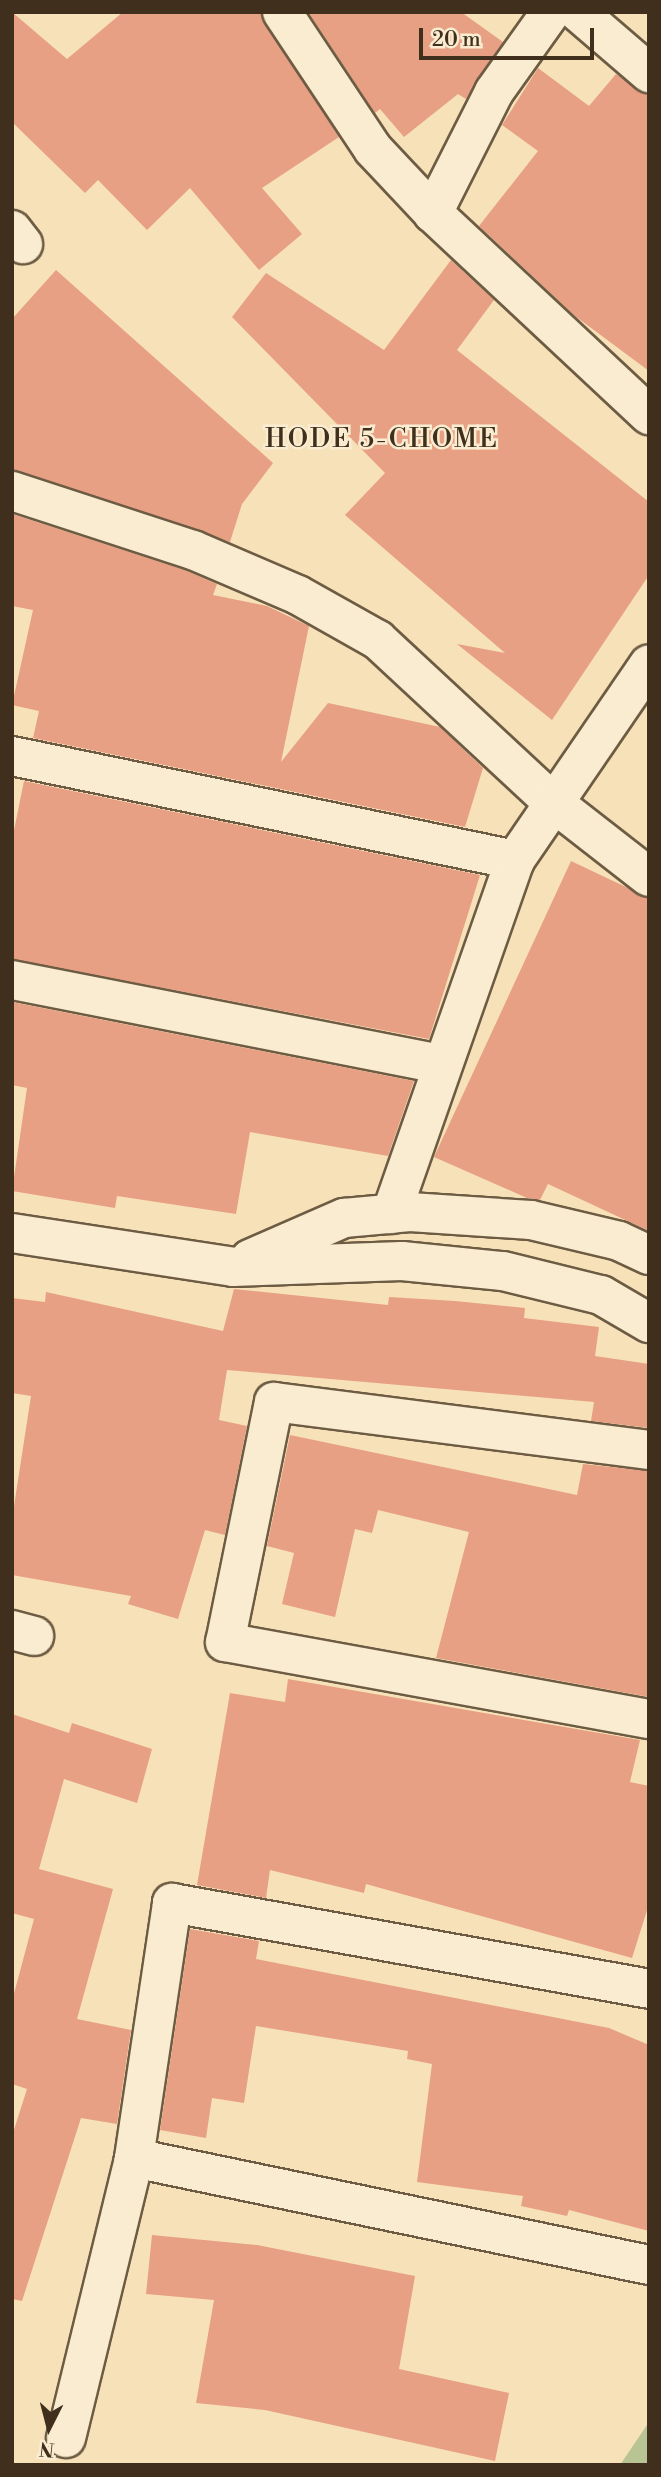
<!DOCTYPE html>
<style>
body{margin:0}
#map{position:relative;width:661px;height:2477px;overflow:hidden;background:#f7e1b8;font-family:"Libre Bodoni",serif}
div>[style]{position:absolute}
.green>*{inset:0;background:#b8c493}
.building>*{inset:0;background:#e7a083}
.roads{filter:drop-shadow(2px 0 #6d5c43) drop-shadow(-2px 0 #6d5c43) drop-shadow(0 2px #6d5c43) drop-shadow(0 -2px #6d5c43)}
.minor>*{height:38px;margin:-19px;padding:0 19px;transform-origin:19px;border-radius:19px;background:#faecd1}
span{translate:-50% -50%;white-space:nowrap;text-align:center;line-height:1.15;-webkit-text-stroke:5px #faecd1;paint-order:stroke}
.neighbourhood-label{font-size:26px;color:#3f2f1c;letter-spacing:2px}
.frame{position:absolute;inset:0;border:14px solid #3f2f1c;pointer-events:none}
.north{position:absolute;left:14px;top:2393px;width:70px;height:70px;-webkit-text-stroke:5px #faecd1;paint-order:stroke;rotate:186deg;font-size:19px;font-weight:700;line-height:28px;text-align:center;color:#3f2f1c}
.north::after{content:'';display:block;margin:auto;width:24px;height:32px;background:#3f2f1c;clip-path:polygon(50% 0,100% 100%,50% 72%,0 100%)}
.scale{position:absolute;left:419px;top:28px;width:175px;height:32px;box-sizing:border-box;border:4px solid #3f2f1c;border-top:0;padding-left:9px;font-size:21px;line-height:24px;white-space:nowrap;color:#3f2f1c;-webkit-text-stroke:5px #faecd1;paint-order:stroke}
</style>
<div id="map">
<div class="green">
<div style="clip-path:polygon(649px 2422px,649px 2465px,620px 2465px)"></div>
</div>
<div class="building">
<div style="clip-path:polygon(12px 12px,67px 59px,123px 12px,260px 12px,339px 137px,262px 188px,302px 234px,259px 270px,190px 188px,147px 230px,98px 180px,85px 193px,12px 122px)"></div>
<div style="clip-path:polygon(308px 12px,461px 12px,503px 42px,466px 99px,458px 94px,404px 137px,380px 109px,375px 113px)"></div>
<div style="clip-path:polygon(538px 68px,589px 106px,616px 74px,649px 94px,649px 371px,575px 316px,479px 226px,538px 151px,502px 125px)"></div>
<div style="clip-path:polygon(451px 260px,494px 300px,457px 350px,649px 502px,649px 575px,552px 720px,457px 644px,505px 653px,345px 515px,385px 473px,232px 317px,266px 273px,384px 350px)"></div>
<div style="clip-path:polygon(56px 270px,273px 463px,242px 504px,230px 542px,12px 470px,12px 319px)"></div>
<div style="clip-path:polygon(12px 514px,185px 570px,217px 584px,213px 595px,267px 606px,309px 626px,281px 762px,328px 703px,440px 727px,483px 768px,465px 827px,33px 738px,39px 711px,12px 705px,33px 610px,12px 606px)"></div>
<div style="clip-path:polygon(24px 781px,480px 875px,429px 1039px,12px 959px,12px 840px)"></div>
<div style="clip-path:polygon(571px 861px,649px 898px,649px 1231px,548px 1184px,540px 1200px,527px 1198px,434px 1157px)"></div>
<div style="clip-path:polygon(12px 1002px,414px 1081px,388px 1156px,250px 1132px,236px 1214px,117px 1196px,115px 1208px,12px 1191px,27px 1088px,12px 1085px)"></div>
<div style="clip-path:polygon(234px 1289px,388px 1305px,389px 1297px,455px 1301px,525px 1308px,524px 1318px,599px 1327px,595px 1356px,649px 1364px,649px 1428px,591px 1421px,594px 1402px,227px 1370px,219px 1420px,247px 1426px,225px 1535px,205px 1530px,178px 1619px,128px 1604px,131px 1596px,12px 1575px,12px 1519px,31px 1396px,12px 1393px,12px 1298px,45px 1302px,46px 1292px,223px 1331px)"></div>
<div style="clip-path:polygon(290px 1435px,577px 1495px,583px 1464px,649px 1471px,649px 1697px,436px 1658px,469px 1532px,378px 1510px,372px 1533px,355px 1529px,335px 1617px,282px 1604px,294px 1553px,267px 1546px)"></div>
<div style="clip-path:polygon(288px 1679px,640px 1740px,630px 1782px,649px 1786px,649px 1904px,632px 1958px,366px 1884px,364px 1893px,270px 1870px,266px 1898px,197px 1885px,230px 1693px,285px 1702px)"></div>
<div style="clip-path:polygon(12px 1714px,69px 1733px,72px 1723px,152px 1749px,137px 1803px,64px 1779px,39px 1869px,113px 1889px,77px 2019px,131px 2030px,117px 2124px,81px 2118px,22px 2301px,12px 2299px,12px 2136px,27px 2089px,12px 2084px,12px 2001px,34px 1919px,12px 1913px)"></div>
<div style="clip-path:polygon(190px 1929px,259px 1941px,256px 1959px,609px 2028px,649px 2045px,649px 2231px,569px 2210px,567px 2216px,521px 2206px,523px 2196px,417px 2182px,432px 2064px,407px 2059px,408px 2051px,256px 2026px,244px 2103px,212px 2098px,206px 2138px,160px 2130px)"></div>
<div style="clip-path:polygon(152px 2235px,257px 2245px,415px 2276px,399px 2369px,509px 2393px,495px 2461px,265px 2410px,196px 2403px,214px 2300px,146px 2294px)"></div>
</div>
<div class="roads">
<div class="minor">
<div style="left:282px;top:12px;width:164px;rotate:56.4deg"></div>
<div style="left:373px;top:149px;width:88px;rotate:46.8deg"></div>
<div style="left:551px;top:12px;width:98px;rotate:125.5deg"></div>
<div style="left:494px;top:92px;width:136px;rotate:116.8deg"></div>
<div style="left:433px;top:213px;width:296px;rotate:43.1deg"></div>
<div style="left:578px;top:12px;width:94px;rotate:40.7deg"></div>
<div style="left:12px;top:230px;width:18px;rotate:52deg"></div>
<div style="left:12px;top:491px;width:190px;rotate:18.1deg"></div>
<div style="left:193px;top:550px;width:114px;rotate:23.2deg"></div>
<div style="left:298px;top:595px;width:92px;rotate:29.4deg"></div>
<div style="left:378px;top:640px;width:235px;rotate:42.9deg"></div>
<div style="left:550px;top:800px;width:125px;rotate:37.9deg"></div>
<div style="left:12px;top:756px;width:514px;rotate:11.68deg"></div>
<div style="left:12px;top:980px;width:438px;rotate:11.1deg"></div>
<div style="left:391px;top:1214px;width:375px;rotate:-70.7deg"></div>
<div style="left:515px;top:860px;width:237px;rotate:-55.6deg"></div>
<div style="left:12px;top:1233px;width:224px;rotate:8.7deg"></div>
<div style="left:233px;top:1267px;width:169px;rotate:-2deg"></div>
<div style="left:402px;top:1261px;width:101px;rotate:5.7deg"></div>
<div style="left:503px;top:1271px;width:101px;rotate:13.8deg"></div>
<div style="left:601px;top:1295px;width:56px;rotate:30.3deg"></div>
<div style="left:250px;top:1259px;width:103px;rotate:-23.6deg"></div>
<div style="left:344px;top:1218px;width:66px;rotate:-5.2deg"></div>
<div style="left:410px;top:1212px;width:121px;rotate:3.8deg"></div>
<div style="left:531px;top:1220px;width:90px;rotate:13.4deg"></div>
<div style="left:619px;top:1241px;width:33px;rotate:25deg"></div>
<div style="left:649px;top:1450px;width:378px;rotate:-172.7deg"></div>
<div style="left:274px;top:1402px;width:245px;rotate:101.5deg"></div>
<div style="left:225px;top:1642px;width:431px;rotate:10.3deg"></div>
<div style="left:12px;top:1630px;width:23px;rotate:15deg"></div>
<div style="left:134px;top:2158px;width:526px;rotate:11.74deg"></div>
<div style="left:66px;top:2438px;width:288px;rotate:-76.3deg"></div>
<div style="left:134px;top:2158px;width:258px;rotate:-81.5deg"></div>
<div style="left:172px;top:1903px;width:485px;rotate:10.2deg"></div>
</div>
</div>
<div class="neighbourhood-label">
<span style="left:382px;top:440px">HODE 5-CHOME</span>
</div>
<div class="frame"></div>
<div class="north">N</div>
<div class="scale">20 m</div>
</div>
